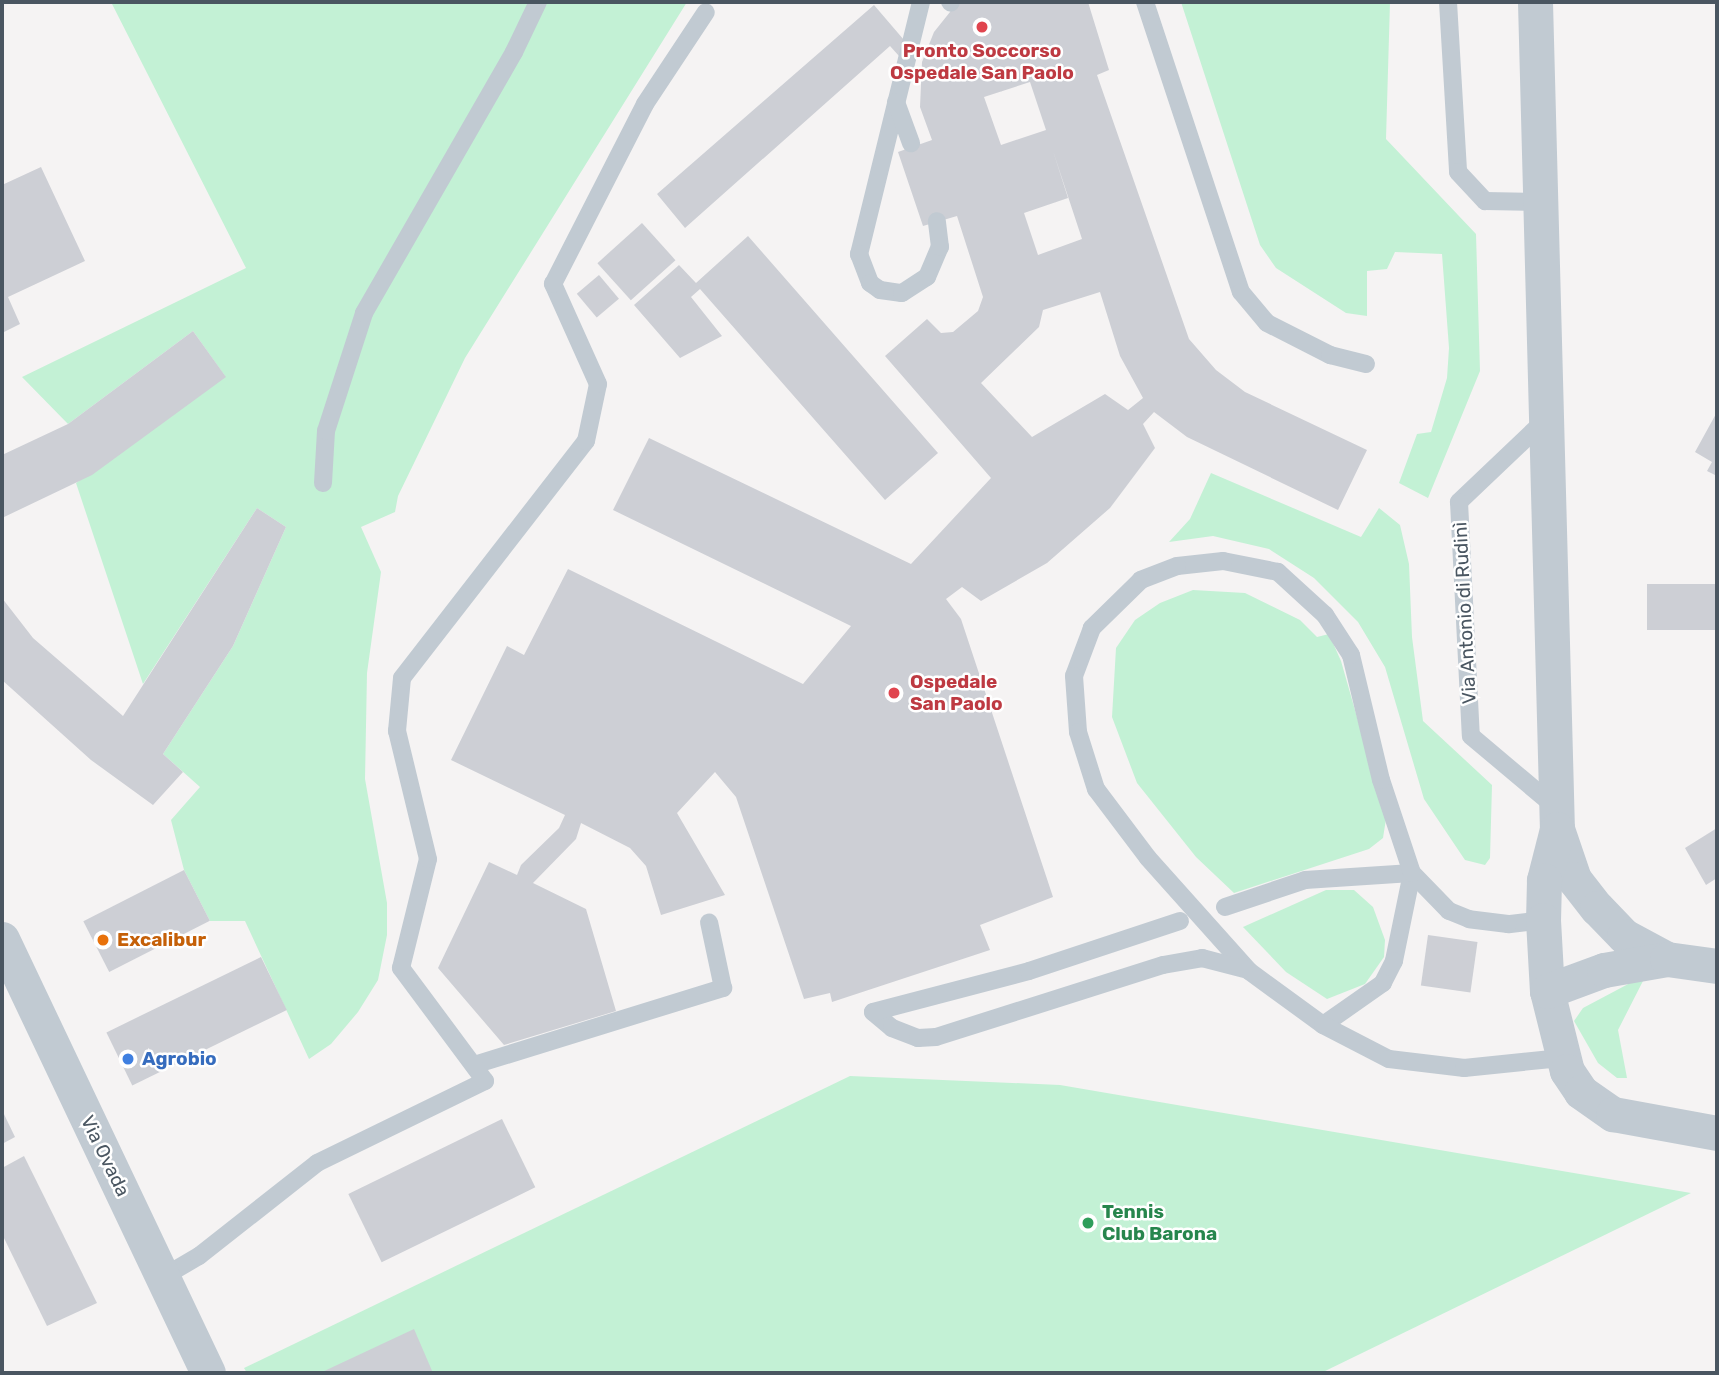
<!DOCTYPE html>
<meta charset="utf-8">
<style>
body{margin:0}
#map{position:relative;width:1719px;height:1375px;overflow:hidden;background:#f5f3f3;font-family:Rubik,sans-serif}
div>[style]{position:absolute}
.green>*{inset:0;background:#c3f1d5}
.building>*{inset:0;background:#cdcfd5;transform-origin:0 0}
.lane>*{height:18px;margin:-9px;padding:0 9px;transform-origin:9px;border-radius:9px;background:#c1cad2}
.street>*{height:35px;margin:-17.5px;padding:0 17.5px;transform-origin:17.5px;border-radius:17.5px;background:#c1cad2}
.dots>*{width:19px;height:19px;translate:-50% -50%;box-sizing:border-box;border:4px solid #fff;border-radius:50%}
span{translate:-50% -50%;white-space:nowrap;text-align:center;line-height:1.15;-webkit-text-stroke:5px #fff;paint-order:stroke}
.health-label{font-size:19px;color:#be3a42;font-weight:700}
.left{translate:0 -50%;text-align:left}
.street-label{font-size:19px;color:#4a5661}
.food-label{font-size:19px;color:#c56008;font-weight:700}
.shop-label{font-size:19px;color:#366cbe;font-weight:700}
.leisure-label{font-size:19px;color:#27864d;font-weight:700}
.frame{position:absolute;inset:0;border:4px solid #4a5661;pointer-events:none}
</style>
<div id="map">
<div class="green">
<div style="clip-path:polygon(111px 2px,687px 2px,465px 358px,398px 496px,395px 512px,361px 527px,381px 572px,367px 673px,365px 779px,387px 903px,387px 935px,378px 980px,358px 1012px,331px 1044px,309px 1059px,245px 921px,210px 921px,184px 870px,171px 820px,200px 787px,163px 754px,233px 646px,286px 527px,257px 508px,143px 684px,76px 483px,225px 376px,193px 331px,68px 424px,22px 377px,246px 268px)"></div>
<div style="clip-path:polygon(1181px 2px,1390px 2px,1386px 139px,1476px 234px,1480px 371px,1428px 498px,1399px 483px,1417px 434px,1431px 432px,1447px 378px,1449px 348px,1442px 254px,1395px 252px,1387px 269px,1367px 271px,1367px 316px,1346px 313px,1276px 268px,1260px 245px)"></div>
<div style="clip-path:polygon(1211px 473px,1361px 537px,1379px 508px,1400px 525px,1409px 564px,1412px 637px,1423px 721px,1492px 785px,1490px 858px,1485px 865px,1465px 860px,1424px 799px,1385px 667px,1358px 622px,1314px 578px,1269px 549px,1213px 536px,1169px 542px,1190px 519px)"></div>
<div style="clip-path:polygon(1193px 590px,1245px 593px,1300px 620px,1317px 637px,1329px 634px,1341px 661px,1386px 819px,1383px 838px,1369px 849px,1234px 893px,1196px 857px,1137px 783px,1112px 717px,1116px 648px,1135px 620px,1160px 603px)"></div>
<div style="clip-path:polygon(1326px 890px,1354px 890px,1373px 907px,1385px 940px,1384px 957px,1365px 984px,1327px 999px,1286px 972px,1243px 927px)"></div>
<div style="clip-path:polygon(1643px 981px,1618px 1030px,1627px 1078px,1617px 1078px,1598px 1063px,1574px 1021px,1583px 1008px,1632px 982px)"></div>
<div style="clip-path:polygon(850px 1076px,1060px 1085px,1691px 1193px,1321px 1373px,247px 1373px,244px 1368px)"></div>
</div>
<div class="building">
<div style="clip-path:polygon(evenodd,958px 2px,1088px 2px,1109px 70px,1097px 75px,1189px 339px,1216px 370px,1245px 392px,1367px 450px,1338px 510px,1187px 437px,1154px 412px,1143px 424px,1155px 448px,1110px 508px,1047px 563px,981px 601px,962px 587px,946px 599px,961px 619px,1053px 897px,980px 925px,990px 950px,832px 1002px,830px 993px,804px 999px,736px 797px,715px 772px,677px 813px,725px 895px,661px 915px,646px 866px,630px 848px,581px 823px,576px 839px,533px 883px,586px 909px,616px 1011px,504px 1045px,438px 968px,489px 862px,517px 875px,521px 865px,559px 828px,565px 815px,451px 760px,507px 646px,524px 655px,568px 569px,803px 684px,851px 626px,613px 510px,649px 438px,911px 564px,991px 478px,885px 356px,927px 319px,941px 333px,953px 332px,978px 311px,983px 297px,957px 216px,923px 226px,898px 152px,932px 140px,920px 107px,922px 62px,934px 32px,958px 2px,1030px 82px,1046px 130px,1001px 145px,984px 97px,1030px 82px,958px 2px,1053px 151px,1082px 239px,1038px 255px,1024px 213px,1068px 198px,1053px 151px,958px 2px,1100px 292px,1120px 356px,1143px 398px,1128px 410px,1105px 394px,1032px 437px,981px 383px,1039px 327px,1043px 310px,1100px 292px)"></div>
<div style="clip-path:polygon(874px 5px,904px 40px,899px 56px,890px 46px,685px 228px,657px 194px)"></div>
<div style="clip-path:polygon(41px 167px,85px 261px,8px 297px,20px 324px,2px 333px,2px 185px)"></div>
<div style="left:642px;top:223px;width:50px;height:60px;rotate:48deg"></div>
<div style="clip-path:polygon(748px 236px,938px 453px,885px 500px,700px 289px,691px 297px,722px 336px,680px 358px,634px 305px,679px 265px,696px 283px)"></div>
<div style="left:599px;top:275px;width:31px;height:29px;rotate:50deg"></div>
<div style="clip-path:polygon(193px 331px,226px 377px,92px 475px,2px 518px,2px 455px,68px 424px)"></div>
<div style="clip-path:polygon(1717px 412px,1717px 476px,1707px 471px,1712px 462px,1695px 452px)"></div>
<div style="clip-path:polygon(257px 508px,286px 527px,233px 646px,163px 754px,183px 772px,153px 805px,91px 760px,2px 680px,2px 598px,33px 638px,123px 716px)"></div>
<div style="left:1717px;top:584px;width:46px;height:70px;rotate:90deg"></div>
<div style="clip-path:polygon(1717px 828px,1717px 878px,1706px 885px,1685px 848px)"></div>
<div style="left:184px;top:870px;width:57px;height:113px;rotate:63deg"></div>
<div style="left:1428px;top:935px;width:50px;height:51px;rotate:8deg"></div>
<div style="left:261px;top:957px;width:59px;height:172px;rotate:64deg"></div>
<div style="clip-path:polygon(2px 1110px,15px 1137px,2px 1144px)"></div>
<div style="left:502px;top:1119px;width:76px;height:171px;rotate:64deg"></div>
<div style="clip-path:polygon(24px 1156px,97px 1303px,47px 1326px,2px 1234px,2px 1168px)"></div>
<div style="clip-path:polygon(414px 1329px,433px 1373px,320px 1373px)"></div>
</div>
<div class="lane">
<div style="left:921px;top:2px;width:260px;rotate:103.8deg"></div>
<div style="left:859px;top:254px;width:31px;rotate:69deg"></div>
<div style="left:870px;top:283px;width:12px;rotate:35deg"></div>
<div style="left:880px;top:290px;width:22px;rotate:8deg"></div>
<div style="left:902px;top:293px;width:30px;rotate:-33deg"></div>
<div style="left:927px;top:277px;width:33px;rotate:-67deg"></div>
<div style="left:940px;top:247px;width:26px;rotate:-97deg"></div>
<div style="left:950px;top:2px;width:1px;rotate:45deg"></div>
<div style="left:1145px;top:2px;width:305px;rotate:71.7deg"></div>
<div style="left:1241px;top:292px;width:40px;rotate:50deg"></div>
<div style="left:1267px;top:323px;width:71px;rotate:26.9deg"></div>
<div style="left:1330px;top:355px;width:37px;rotate:14deg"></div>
<div style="left:1448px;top:2px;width:170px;rotate:86.6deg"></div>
<div style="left:1458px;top:172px;width:40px;rotate:47deg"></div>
<div style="left:1485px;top:201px;width:57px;rotate:1deg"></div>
<div style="left:896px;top:102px;width:44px;rotate:69.9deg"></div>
<div style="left:1545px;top:420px;width:119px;rotate:136.4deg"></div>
<div style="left:1459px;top:502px;width:234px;rotate:87.1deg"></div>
<div style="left:1471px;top:736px;width:109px;rotate:40.1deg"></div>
<div style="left:323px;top:483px;width:52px;rotate:-86.7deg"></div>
<div style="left:326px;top:431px;width:124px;rotate:-72.1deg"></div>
<div style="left:364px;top:313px;width:301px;rotate:-60.1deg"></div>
<div style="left:514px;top:52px;width:55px;rotate:-64.4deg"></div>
<div style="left:1225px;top:907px;width:84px;rotate:-18.6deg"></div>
<div style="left:1305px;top:880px;width:107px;rotate:-3.7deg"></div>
<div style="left:1412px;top:873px;width:90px;rotate:101.6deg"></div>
<div style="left:1394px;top:961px;width:25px;rotate:117deg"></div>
<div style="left:1383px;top:983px;width:73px;rotate:145deg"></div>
<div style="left:1543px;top:920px;width:35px;rotate:173deg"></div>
<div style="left:1508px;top:924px;width:39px;rotate:-173deg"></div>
<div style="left:1469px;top:919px;width:22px;rotate:-158deg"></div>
<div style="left:1449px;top:911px;width:53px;rotate:-134.2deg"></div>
<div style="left:1412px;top:873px;width:98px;rotate:-108.4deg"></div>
<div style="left:1381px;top:780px;width:129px;rotate:-103.5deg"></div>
<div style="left:1351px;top:655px;width:48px;rotate:-123deg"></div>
<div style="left:1325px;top:615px;width:64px;rotate:-137.5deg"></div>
<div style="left:1278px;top:572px;width:56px;rotate:-168.7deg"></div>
<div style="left:1223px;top:561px;width:46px;rotate:173.8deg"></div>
<div style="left:1177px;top:566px;width:39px;rotate:159deg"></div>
<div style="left:1141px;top:580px;width:69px;rotate:135.6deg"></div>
<div style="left:1092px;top:628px;width:51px;rotate:110.6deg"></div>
<div style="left:1074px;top:676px;width:56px;rotate:85.9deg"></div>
<div style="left:1078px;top:732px;width:60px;rotate:72.5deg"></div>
<div style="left:1096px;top:789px;width:86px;rotate:53deg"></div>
<div style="left:1148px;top:858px;width:152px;rotate:48.2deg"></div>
<div style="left:1249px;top:971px;width:92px;rotate:36.1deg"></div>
<div style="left:1323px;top:1025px;width:74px;rotate:27.3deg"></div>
<div style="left:1389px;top:1059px;width:76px;rotate:6.8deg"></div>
<div style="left:1464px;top:1068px;width:98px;rotate:-5.9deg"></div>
<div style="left:873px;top:1012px;width:25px;rotate:40deg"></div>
<div style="left:892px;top:1028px;width:28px;rotate:21deg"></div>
<div style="left:918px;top:1038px;width:18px;rotate:-3deg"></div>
<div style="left:936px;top:1037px;width:238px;rotate:-17.6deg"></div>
<div style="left:1163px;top:965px;width:40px;rotate:-10deg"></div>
<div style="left:1202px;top:958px;width:43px;rotate:14.7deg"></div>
<div style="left:873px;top:1012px;width:161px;rotate:-14.7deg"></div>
<div style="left:1029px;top:971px;width:159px;rotate:-18.3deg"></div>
<div style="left:474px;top:1065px;width:261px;rotate:-17.2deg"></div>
<div style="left:723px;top:988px;width:67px;rotate:-102deg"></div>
<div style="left:163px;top:1277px;width:42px;rotate:-30.3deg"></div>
<div style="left:199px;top:1256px;width:150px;rotate:-38.2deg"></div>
<div style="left:317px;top:1163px;width:187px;rotate:-26deg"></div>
<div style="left:485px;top:1081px;width:141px;rotate:-126.6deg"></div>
<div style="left:401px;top:968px;width:112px;rotate:-76.1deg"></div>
<div style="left:428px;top:859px;width:132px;rotate:-103.6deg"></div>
<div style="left:397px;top:731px;width:53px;rotate:-84.6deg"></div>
<div style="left:402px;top:678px;width:300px;rotate:-52.2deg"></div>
<div style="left:586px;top:441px;width:58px;rotate:-78.1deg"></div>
<div style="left:598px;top:384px;width:110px;rotate:-114.2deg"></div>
<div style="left:553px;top:284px;width:202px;rotate:-62.9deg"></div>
<div style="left:645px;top:104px;width:110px;rotate:-56.5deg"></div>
</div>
<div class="street">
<div style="left:1535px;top:2px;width:827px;rotate:88.48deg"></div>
<div style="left:1557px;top:829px;width:53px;rotate:71.2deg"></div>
<div style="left:1574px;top:879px;width:37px;rotate:52deg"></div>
<div style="left:1597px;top:908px;width:39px;rotate:46deg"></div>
<div style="left:1624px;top:936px;width:49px;rotate:28.1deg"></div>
<div style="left:1557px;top:829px;width:53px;rotate:104.3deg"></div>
<div style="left:1544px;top:880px;width:40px;rotate:91.4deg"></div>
<div style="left:1543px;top:920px;width:71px;rotate:86.8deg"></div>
<div style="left:1547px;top:991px;width:82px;rotate:76deg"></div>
<div style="left:1567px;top:1071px;width:25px;rotate:56deg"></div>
<div style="left:1581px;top:1092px;width:39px;rotate:35deg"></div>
<div style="left:1613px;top:1114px;width:106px;rotate:10.4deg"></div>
<div style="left:2px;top:939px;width:480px;rotate:64.6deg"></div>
<div style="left:1547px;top:991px;width:61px;rotate:-20.2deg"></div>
<div style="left:1604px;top:970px;width:64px;rotate:-9.9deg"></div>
<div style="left:1667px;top:959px;width:50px;rotate:8deg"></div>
</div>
<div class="dots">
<div style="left:982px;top:27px;background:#e0444e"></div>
<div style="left:894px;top:693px;background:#e0444e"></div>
<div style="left:103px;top:940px;background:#e8710a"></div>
<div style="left:128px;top:1059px;background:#3f7fe0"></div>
<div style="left:1088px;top:1223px;background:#2e9e5b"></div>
</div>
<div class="health-label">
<span style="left:982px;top:62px">Pronto Soccorso<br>Ospedale San Paolo</span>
<span class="left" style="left:910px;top:693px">Ospedale<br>San Paolo</span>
</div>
<div class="street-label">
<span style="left:1465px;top:613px;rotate:-93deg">Via Antonio di Rudinì</span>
<span style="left:105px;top:1156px;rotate:64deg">Via Ovada</span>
</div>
<div class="food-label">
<span class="left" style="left:117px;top:940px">Excalibur</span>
</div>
<div class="shop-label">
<span class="left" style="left:142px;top:1059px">Agrobio</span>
</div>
<div class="leisure-label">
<span class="left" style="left:1102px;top:1223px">Tennis<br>Club Barona</span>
</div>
<div class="frame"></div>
</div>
